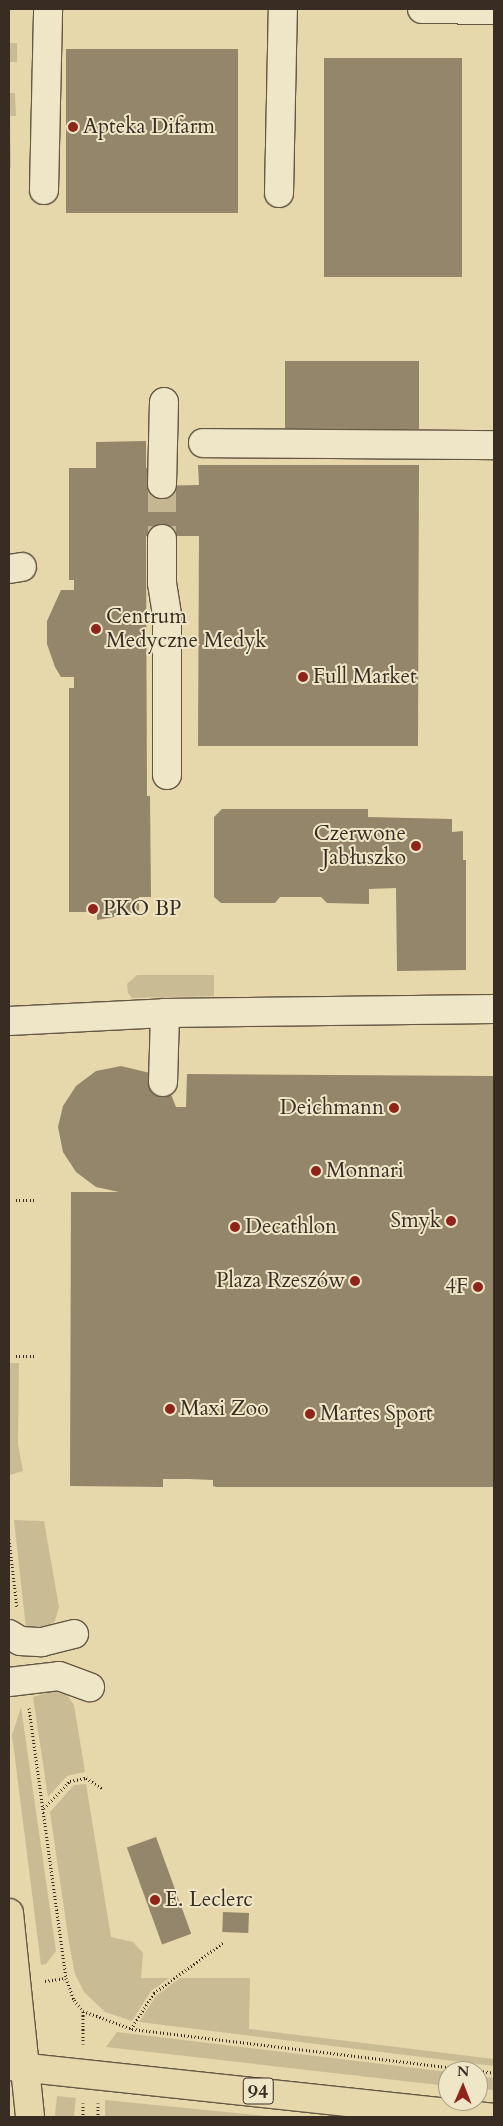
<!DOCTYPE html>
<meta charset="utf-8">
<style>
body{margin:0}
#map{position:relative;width:503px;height:2126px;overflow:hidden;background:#e7d8ab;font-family:Cardo,serif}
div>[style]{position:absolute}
.green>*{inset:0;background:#c9bb94;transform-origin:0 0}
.building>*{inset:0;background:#93866a;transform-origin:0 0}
.minor-tunnel>*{height:28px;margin-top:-14px;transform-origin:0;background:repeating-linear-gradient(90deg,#c4b690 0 28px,transparent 0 42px)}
.path>*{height:3px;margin-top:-1.5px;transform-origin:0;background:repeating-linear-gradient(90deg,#392d23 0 1px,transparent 0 3.5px)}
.roads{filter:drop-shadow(1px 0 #645845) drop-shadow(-1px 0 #645845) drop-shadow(0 1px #645845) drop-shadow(0 -1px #645845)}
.minor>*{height:28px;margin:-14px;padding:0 14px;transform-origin:14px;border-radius:14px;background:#efe6c8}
.major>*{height:28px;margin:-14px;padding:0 14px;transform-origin:14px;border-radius:14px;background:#e7d8ab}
.dots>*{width:14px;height:14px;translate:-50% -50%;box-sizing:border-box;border:2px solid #efe6c8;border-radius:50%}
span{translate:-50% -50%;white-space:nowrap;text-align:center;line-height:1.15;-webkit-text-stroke:4px #efe6c8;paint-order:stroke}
.shield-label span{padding:1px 4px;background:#efe6c8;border:1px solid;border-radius:4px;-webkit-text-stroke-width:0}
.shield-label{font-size:20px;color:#392d23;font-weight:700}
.poi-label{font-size:21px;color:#392d23}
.left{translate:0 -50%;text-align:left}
.right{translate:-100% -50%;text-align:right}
.frame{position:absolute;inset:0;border:10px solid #392d23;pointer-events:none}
.north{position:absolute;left:438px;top:2061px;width:50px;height:50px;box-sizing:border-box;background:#efe6c8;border:1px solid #a69c86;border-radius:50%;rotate:1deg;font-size:14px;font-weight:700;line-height:20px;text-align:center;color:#392d23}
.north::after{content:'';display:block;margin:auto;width:18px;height:22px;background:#8f2418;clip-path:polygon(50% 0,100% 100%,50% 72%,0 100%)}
</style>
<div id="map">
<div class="green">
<div style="clip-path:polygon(9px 9px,10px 43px,17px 43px,17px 62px,10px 62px,10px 80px)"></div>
<div style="clip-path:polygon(9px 93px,15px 93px,16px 116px,10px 116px,11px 168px,9px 168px)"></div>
<div style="clip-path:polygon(137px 975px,214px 975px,214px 996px,132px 998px,128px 993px,127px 984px)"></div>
<div style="clip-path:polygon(9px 1363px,19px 1363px,18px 1444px,23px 1471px,10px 1475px)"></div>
<div style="clip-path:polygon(14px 1520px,44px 1521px,59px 1607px,55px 1621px,45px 1629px,26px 1628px)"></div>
<div style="clip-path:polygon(53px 1691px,67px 1695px,74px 1705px,85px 1772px,67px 1776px,48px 1797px,33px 1697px)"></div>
<div style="clip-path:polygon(21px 1707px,56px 1951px,46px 1964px,41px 1965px,12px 1735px)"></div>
<div style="clip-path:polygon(86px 1784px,111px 1937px,133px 1942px,143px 1953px,141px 1978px,169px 1978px,151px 1991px,132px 2021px,105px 2012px,84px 1992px,75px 1974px,69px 1943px,50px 1812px,74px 1785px)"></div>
<div style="clip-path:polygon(180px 1978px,250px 1978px,249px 2029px,494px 2059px,494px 2066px,139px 2022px,156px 1996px)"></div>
<div style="clip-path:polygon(117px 2032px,448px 2072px,448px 2086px,106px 2047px)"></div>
<div style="clip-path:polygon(478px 2076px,494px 2078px,494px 2090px,478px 2089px)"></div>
<div style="left:57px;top:2096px;width:19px;height:21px;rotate:6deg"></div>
<div style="clip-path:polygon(105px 2100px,276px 2117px,105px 2117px)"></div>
</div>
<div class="building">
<div style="left:66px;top:49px;width:172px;height:164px"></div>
<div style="left:324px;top:58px;width:138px;height:219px"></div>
<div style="left:419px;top:361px;width:68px;height:134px;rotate:90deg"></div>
<div style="clip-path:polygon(146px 441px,146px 468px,150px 468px,150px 486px,199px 485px,198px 465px,419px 465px,418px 746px,198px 746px,199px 536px,146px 536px,147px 796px,150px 796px,151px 897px,139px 897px,139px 910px,132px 914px,97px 920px,97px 912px,69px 912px,69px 688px,74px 688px,74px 677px,61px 677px,55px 667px,47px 644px,47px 621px,61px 590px,74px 590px,74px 580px,69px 580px,69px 468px,96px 468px,96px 442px)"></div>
<div style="clip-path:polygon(222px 809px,368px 809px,368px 817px,452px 819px,452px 832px,463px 831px,463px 860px,466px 860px,466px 970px,397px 971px,396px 888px,369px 889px,369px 904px,327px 903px,321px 897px,280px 897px,275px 903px,221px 903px,214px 897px,214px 817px)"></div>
<div style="clip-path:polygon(121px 1066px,150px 1073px,168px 1087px,176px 1107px,186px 1107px,187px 1074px,494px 1076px,494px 1487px,216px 1487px,213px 1486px,213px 1480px,188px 1479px,163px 1479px,163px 1487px,70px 1486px,71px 1192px,119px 1192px,96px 1187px,76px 1172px,63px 1152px,58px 1127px,63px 1106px,76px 1086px,96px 1071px)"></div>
<div style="left:156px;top:1837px;width:103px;height:31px;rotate:70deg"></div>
<div style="left:223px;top:1912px;width:26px;height:20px;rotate:2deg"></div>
</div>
<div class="minor-tunnel">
<div style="left:162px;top:484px;width:55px;rotate:90deg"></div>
</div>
<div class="path">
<div style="left:9px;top:1200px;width:25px"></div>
<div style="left:9px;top:1356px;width:25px"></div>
<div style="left:9px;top:1539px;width:69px;rotate:83.4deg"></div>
<div style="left:29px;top:1708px;width:273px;rotate:82.2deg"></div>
<div style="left:66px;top:1978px;width:23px;rotate:70deg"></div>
<div style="left:74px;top:2000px;width:14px;rotate:51deg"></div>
<div style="left:83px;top:2011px;width:52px;rotate:20.2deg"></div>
<div style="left:132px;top:2029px;width:365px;rotate:6.9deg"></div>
<div style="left:44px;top:1808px;width:37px;rotate:-46deg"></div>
<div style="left:70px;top:1781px;width:16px;rotate:-11deg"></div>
<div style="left:86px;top:1778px;width:19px;rotate:32deg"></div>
<div style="left:45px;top:1981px;width:21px;rotate:-8deg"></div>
<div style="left:131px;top:2029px;width:43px;rotate:-57.4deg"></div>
<div style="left:154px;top:1993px;width:87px;rotate:-36.1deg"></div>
<div style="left:83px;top:2044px;width:33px;rotate:-90deg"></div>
<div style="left:83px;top:2103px;width:14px;rotate:90deg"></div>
<div style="left:98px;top:2103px;width:14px;rotate:90deg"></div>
</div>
<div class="roads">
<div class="minor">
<div style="left:422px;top:9px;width:72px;rotate:0.8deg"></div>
<div style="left:44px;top:190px;width:181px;rotate:-88.7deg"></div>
<div style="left:279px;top:193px;width:184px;rotate:-88.8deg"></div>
<div style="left:203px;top:443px;width:291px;rotate:0.4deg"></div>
<div style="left:162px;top:484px;width:82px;rotate:-88.6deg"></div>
<div style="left:162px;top:539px;width:44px;rotate:90deg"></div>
<div style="left:162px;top:583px;width:33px;rotate:81deg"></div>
<div style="left:167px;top:616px;width:159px;rotate:90deg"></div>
<div style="left:9px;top:569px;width:13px;rotate:-9deg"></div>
<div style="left:9px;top:1021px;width:156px;rotate:-2.9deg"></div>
<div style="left:165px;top:1013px;width:329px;rotate:-0.7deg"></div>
<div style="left:163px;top:1082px;width:69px;rotate:-88.3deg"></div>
<div style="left:9px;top:1634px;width:13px;rotate:32deg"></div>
<div style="left:20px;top:1641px;width:22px;rotate:3deg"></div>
<div style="left:42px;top:1642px;width:33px;rotate:-14deg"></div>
<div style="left:9px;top:1682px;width:50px;rotate:-6.8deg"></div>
<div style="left:59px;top:1676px;width:33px;rotate:20deg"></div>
</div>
<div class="major">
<div style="left:9px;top:1913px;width:205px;rotate:84.1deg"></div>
<div style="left:9px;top:2066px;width:484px;rotate:6.1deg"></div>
</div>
</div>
<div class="dots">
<div style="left:73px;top:127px;background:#8f2418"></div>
<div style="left:96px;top:629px;background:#8f2418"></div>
<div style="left:303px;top:677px;background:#8f2418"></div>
<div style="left:416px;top:846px;background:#8f2418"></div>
<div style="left:93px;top:909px;background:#8f2418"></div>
<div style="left:394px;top:1108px;background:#8f2418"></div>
<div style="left:316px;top:1171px;background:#8f2418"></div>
<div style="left:451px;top:1221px;background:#8f2418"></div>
<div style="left:235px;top:1227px;background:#8f2418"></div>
<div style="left:355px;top:1281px;background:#8f2418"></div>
<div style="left:478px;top:1287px;background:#8f2418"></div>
<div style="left:170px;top:1409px;background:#8f2418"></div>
<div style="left:310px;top:1414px;background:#8f2418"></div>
<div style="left:155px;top:1900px;background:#8f2418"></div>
</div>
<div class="shield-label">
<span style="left:258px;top:2091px">94</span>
</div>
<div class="poi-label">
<span class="left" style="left:83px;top:127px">Apteka Difarm</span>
<span class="left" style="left:106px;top:629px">Centrum<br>Medyczne Medyk</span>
<span class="left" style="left:313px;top:677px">Full Market</span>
<span class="right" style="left:406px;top:846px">Czerwone<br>Jabłuszko</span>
<span class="left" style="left:103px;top:909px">PKO BP</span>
<span class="right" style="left:384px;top:1108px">Deichmann</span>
<span class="left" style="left:326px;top:1171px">Monnari</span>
<span class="right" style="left:441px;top:1221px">Smyk</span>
<span class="left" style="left:245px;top:1227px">Decathlon</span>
<span class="right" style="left:345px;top:1281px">Plaza Rzeszów</span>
<span class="right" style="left:468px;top:1287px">4F</span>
<span class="left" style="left:180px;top:1409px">Maxi Zoo</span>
<span class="left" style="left:320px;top:1414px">Martes Sport</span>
<span class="left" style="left:165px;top:1900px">E. Leclerc</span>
</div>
<div class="frame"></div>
<div class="north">N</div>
</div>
